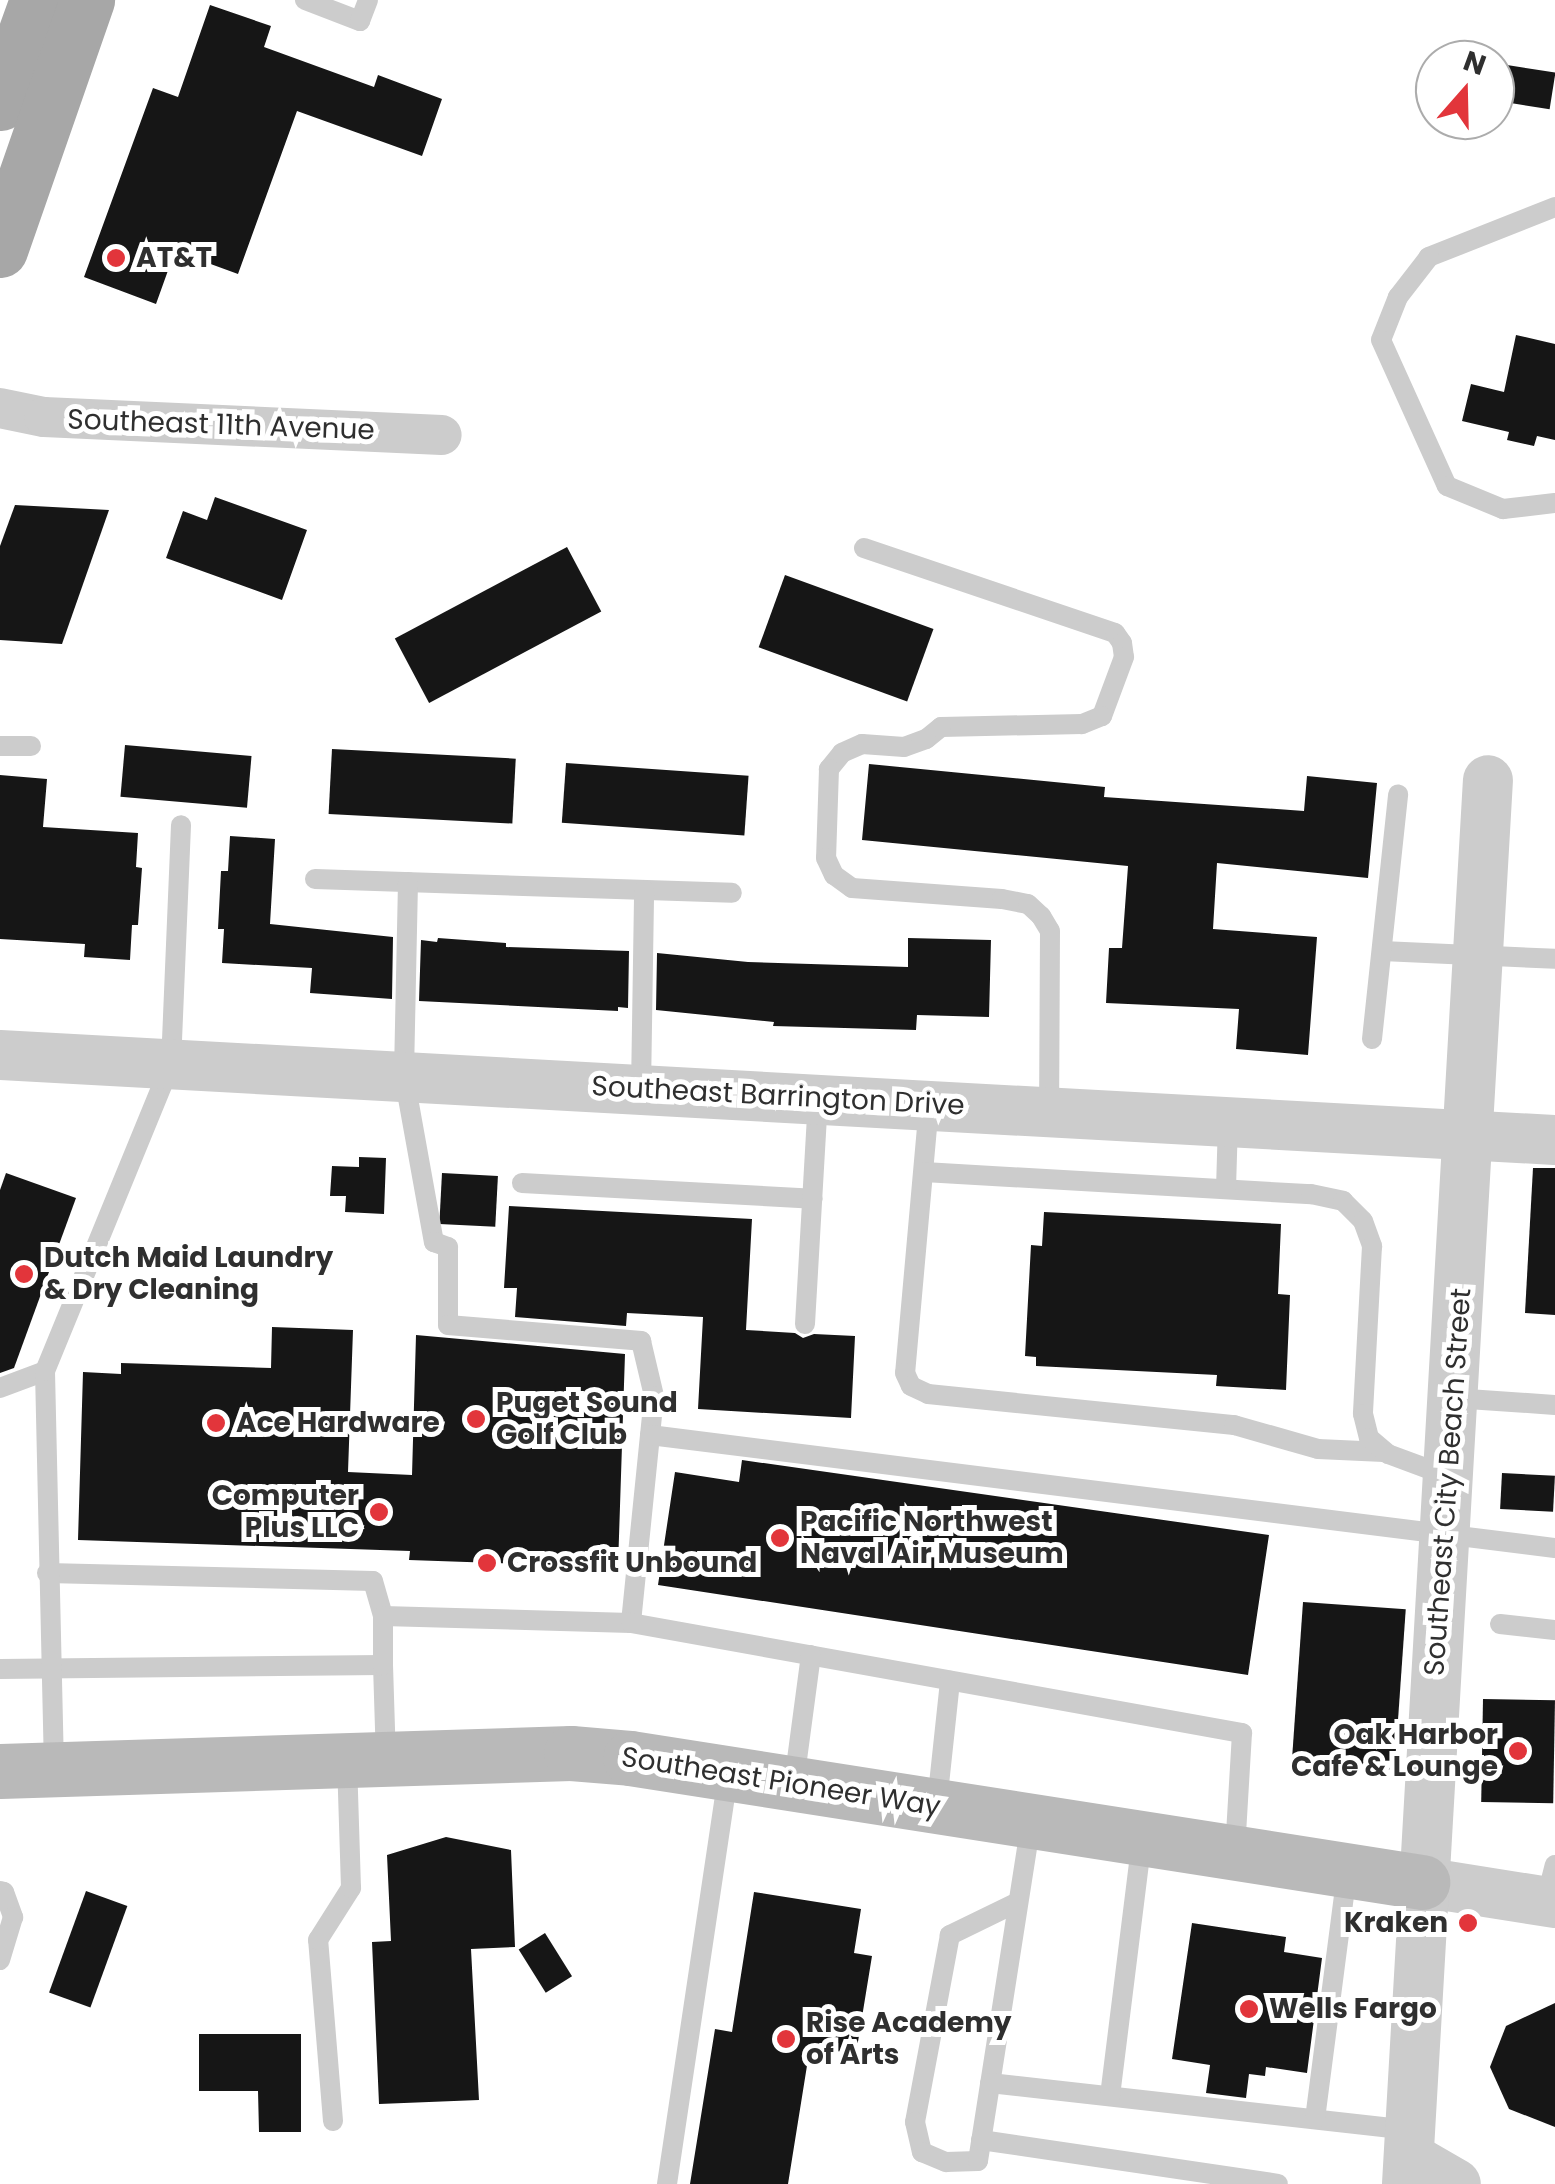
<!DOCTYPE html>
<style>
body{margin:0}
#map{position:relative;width:1555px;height:2184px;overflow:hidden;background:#fff;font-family:Poppins,sans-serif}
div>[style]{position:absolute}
.building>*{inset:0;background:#161616;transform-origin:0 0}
.service>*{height:20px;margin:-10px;padding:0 10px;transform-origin:10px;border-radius:10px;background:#ccc}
.minor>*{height:40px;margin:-20px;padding:0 20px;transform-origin:20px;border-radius:20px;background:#ccc}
.tertiary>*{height:50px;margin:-25px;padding:0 25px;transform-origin:25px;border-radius:25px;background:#ccc}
.secondary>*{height:55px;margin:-27.5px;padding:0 27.5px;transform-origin:27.5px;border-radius:27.5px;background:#b9b9b9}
.primary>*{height:55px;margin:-27.5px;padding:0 27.5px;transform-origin:27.5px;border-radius:27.5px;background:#a7a7a7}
.dots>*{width:28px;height:28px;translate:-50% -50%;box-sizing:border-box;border:5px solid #fff;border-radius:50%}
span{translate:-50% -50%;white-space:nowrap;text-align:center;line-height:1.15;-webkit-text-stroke:10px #fff;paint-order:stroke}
.poi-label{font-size:28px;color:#2f2f2f;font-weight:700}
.left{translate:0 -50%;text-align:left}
.right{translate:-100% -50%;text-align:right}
.street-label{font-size:28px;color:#2f2f2f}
.north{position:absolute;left:1415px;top:40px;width:100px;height:100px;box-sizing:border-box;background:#fff;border:2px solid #acacac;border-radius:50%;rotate:20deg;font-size:28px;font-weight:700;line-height:40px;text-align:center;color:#2f2f2f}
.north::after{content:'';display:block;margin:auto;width:35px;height:45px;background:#e2353b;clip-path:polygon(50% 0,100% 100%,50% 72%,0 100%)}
</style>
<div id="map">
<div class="building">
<div style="clip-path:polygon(210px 5px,271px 26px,264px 47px,374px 87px,378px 75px,442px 99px,422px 156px,297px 111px,238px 274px,175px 251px,156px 304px,84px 277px,153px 88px,178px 97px)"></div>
<div style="left:1507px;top:65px;width:49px;height:37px;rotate:9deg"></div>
<div style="clip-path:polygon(1516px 335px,1555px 344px,1555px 440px,1537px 436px,1534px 446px,1507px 440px,1509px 432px,1462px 421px,1471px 384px,1504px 392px)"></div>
<div style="clip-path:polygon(215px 497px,307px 530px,282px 600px,166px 558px,183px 511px,207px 520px)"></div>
<div style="clip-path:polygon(15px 505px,109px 510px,62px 644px,0 640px,0 546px)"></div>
<div style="left:567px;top:547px;width:73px;height:195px;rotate:62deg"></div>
<div style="left:785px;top:575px;width:158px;height:77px;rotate:20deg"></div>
<div style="left:125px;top:745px;width:127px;height:52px;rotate:5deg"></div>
<div style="left:332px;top:749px;width:184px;height:65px;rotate:3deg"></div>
<div style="left:566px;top:763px;width:183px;height:60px;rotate:4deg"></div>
<div style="clip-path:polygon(869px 764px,1105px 787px,1104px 797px,1304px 811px,1307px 776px,1377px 783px,1368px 878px,1217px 863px,1213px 929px,1317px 937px,1308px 1055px,1236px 1049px,1239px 1009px,1106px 1003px,1109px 948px,1122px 948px,1128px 866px,862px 840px)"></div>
<div style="clip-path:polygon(0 775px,47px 779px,43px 827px,138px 833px,136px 867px,142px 868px,138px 925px,132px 925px,130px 960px,84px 957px,85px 944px,0 939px)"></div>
<div style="clip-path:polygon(230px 836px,275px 839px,270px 924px,393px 937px,392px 999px,310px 993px,312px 968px,222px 963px,224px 929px,218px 929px,221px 871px,228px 871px)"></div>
<div style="clip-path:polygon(438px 938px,506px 943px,506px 947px,629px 951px,628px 1008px,618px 1007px,618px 1011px,419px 1001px,421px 940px,437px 942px)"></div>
<div style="clip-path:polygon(908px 938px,991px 940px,989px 1017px,917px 1015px,916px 1030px,773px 1026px,774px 1022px,656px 1010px,657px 953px,748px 962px,908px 967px)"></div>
<div style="clip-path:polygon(359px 1157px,386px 1158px,384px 1214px,345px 1212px,346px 1196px,330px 1196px,332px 1166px,359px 1167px)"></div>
<div style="clip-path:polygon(1533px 1168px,1555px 1168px,1555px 1315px,1525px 1313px)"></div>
<div style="clip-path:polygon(6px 1173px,76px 1198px,14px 1368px,0 1373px,0 1190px)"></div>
<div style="left:442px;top:1173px;width:56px;height:51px;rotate:3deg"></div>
<div style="clip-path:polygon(509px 1206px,752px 1219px,746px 1330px,795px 1333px,803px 1338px,814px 1334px,855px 1336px,851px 1418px,698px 1409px,703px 1317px,627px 1313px,626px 1326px,515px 1317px,517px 1288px,504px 1288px)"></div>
<div style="clip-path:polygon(1044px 1212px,1281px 1224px,1278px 1294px,1290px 1295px,1286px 1390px,1216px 1386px,1217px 1375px,1036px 1366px,1036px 1357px,1025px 1356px,1031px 1245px,1042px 1246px)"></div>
<div style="clip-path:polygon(272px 1327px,353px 1330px,348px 1472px,412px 1475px,416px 1335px,625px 1354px,618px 1567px,409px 1560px,410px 1551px,78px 1540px,83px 1372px,121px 1374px,121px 1363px,271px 1368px)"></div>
<div style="clip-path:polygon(742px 1460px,1269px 1535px,1248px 1675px,658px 1585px,675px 1472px,739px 1482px)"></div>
<div style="left:1502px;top:1473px;width:53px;height:36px;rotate:3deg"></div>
<div style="left:1303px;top:1602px;width:103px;height:161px;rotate:4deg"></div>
<div style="left:1483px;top:1699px;width:72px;height:103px;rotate:1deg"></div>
<div style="clip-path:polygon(446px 1837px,511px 1850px,515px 1947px,471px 1949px,479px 2100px,379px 2104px,372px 1942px,391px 1941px,387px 1855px)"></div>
<div style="left:86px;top:1891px;width:44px;height:108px;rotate:20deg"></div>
<div style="clip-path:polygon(754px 1892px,861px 1909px,854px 1953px,872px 1956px,856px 2054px,810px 2047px,788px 2184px,690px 2184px,715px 2029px,732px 2032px)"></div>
<div style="clip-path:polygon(1192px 1923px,1286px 1937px,1284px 1952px,1322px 1958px,1307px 2073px,1266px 2067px,1265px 2076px,1249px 2074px,1246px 2098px,1206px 2093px,1210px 2065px,1172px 2059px)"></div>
<div style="left:545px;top:1933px;width:51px;height:31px;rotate:58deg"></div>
<div style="clip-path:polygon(1555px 2003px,1555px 2127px,1509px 2109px,1490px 2067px,1506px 2026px)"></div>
<div style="clip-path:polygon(199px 2034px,301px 2034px,301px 2132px,259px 2132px,258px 2091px,199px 2091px)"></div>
</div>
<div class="service">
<div style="left:305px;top:0;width:59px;rotate:20.9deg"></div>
<div style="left:360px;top:21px;width:22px;rotate:-69deg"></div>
<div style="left:1555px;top:207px;width:136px;rotate:158.4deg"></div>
<div style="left:1429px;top:257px;width:51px;rotate:127.8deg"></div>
<div style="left:1398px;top:297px;width:46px;rotate:111.6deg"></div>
<div style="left:1381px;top:340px;width:160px;rotate:65.7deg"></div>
<div style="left:1447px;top:486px;width:61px;rotate:22.3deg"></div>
<div style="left:1503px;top:509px;width:52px;rotate:-6.6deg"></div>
<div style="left:864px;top:548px;width:265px;rotate:18.7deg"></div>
<div style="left:1115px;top:633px;width:12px;rotate:55deg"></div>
<div style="left:1122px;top:643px;width:14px;rotate:82deg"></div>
<div style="left:1124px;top:657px;width:63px;rotate:110.4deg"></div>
<div style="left:1102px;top:716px;width:22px;rotate:158deg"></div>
<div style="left:1082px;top:724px;width:141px;rotate:178.8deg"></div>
<div style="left:941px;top:727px;width:19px;rotate:141deg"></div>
<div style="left:926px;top:739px;width:23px;rotate:160deg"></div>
<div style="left:904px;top:747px;width:42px;rotate:-175.9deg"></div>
<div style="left:862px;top:744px;width:22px;rotate:156deg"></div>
<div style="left:842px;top:753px;width:21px;rotate:129deg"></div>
<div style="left:829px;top:769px;width:89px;rotate:91.9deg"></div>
<div style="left:826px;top:858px;width:19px;rotate:65deg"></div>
<div style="left:834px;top:875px;width:22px;rotate:36deg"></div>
<div style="left:852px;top:888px;width:150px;rotate:4.2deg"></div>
<div style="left:1002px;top:899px;width:26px;rotate:11deg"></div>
<div style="left:1028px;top:904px;width:18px;rotate:43deg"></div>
<div style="left:1041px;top:916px;width:17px;rotate:59deg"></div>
<div style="left:1050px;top:931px;width:180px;rotate:90.3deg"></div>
<div style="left:0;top:746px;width:31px"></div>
<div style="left:315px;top:879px;width:417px;rotate:1.9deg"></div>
<div style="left:408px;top:882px;width:194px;rotate:91.2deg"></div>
<div style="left:404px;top:1076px;width:169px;rotate:79.8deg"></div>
<div style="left:434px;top:1242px;width:15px;rotate:20deg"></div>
<div style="left:448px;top:1247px;width:78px;rotate:90deg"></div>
<div style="left:448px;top:1325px;width:194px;rotate:4.7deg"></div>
<div style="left:641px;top:1341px;width:57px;rotate:76.7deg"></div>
<div style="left:654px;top:1396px;width:228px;rotate:95.8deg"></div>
<div style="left:1382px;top:951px;width:173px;rotate:2.6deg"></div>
<div style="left:1372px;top:1039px;width:246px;rotate:-83.9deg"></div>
<div style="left:641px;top:1089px;width:199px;rotate:-89.1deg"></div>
<div style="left:929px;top:1105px;width:269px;rotate:95.1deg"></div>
<div style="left:905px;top:1373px;width:14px;rotate:65deg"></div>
<div style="left:911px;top:1386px;width:19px;rotate:25deg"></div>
<div style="left:928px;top:1394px;width:308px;rotate:5.8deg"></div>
<div style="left:1234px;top:1425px;width:87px;rotate:15.9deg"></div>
<div style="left:1318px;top:1449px;width:66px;rotate:2.6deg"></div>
<div style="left:924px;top:1172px;width:388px;rotate:3.3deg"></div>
<div style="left:1311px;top:1194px;width:33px;rotate:12deg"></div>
<div style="left:1343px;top:1201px;width:28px;rotate:45deg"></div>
<div style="left:1363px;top:1221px;width:27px;rotate:70deg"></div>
<div style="left:1372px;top:1246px;width:168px;rotate:93.1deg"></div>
<div style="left:1363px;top:1414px;width:25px;rotate:76deg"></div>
<div style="left:1369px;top:1438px;width:25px;rotate:40deg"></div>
<div style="left:1388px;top:1454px;width:63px;rotate:20.4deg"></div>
<div style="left:522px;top:1183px;width:291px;rotate:3.1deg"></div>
<div style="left:1226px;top:1189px;width:68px;rotate:-88.3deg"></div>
<div style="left:805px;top:1324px;width:224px;rotate:-86.7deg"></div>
<div style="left:0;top:1388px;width:48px;rotate:-20.7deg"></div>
<div style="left:1453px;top:1398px;width:102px;rotate:3.9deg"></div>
<div style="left:650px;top:1435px;width:912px;rotate:7.12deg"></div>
<div style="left:47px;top:1573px;width:326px;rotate:1.4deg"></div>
<div style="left:373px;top:1581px;width:36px;rotate:74deg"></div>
<div style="left:383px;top:1616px;width:248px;rotate:1.6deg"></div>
<div style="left:631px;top:1623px;width:621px;rotate:10.21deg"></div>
<div style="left:1242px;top:1733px;width:117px;rotate:93.4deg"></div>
<div style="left:1500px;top:1624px;width:55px;rotate:6.2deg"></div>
<div style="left:383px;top:1665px;width:93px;rotate:88.2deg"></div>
<div style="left:0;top:1669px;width:383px;rotate:-0.6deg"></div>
<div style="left:383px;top:1665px;width:49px;rotate:-90deg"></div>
<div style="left:54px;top:1768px;width:397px;rotate:-91.3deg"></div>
<div style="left:45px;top:1371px;width:332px;rotate:-67.7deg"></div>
<div style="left:171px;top:1064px;width:239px;rotate:-87.6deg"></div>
<div style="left:794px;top:1782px;width:128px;rotate:-82.4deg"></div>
<div style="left:937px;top:1803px;width:123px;rotate:-83.9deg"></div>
<div style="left:0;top:1891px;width:4px;rotate:14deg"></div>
<div style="left:4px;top:1892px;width:27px;rotate:70deg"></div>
<div style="left:13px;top:1917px;width:45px;rotate:106.8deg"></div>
<div style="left:1546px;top:1900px;width:36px;rotate:-76deg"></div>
<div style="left:1018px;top:1902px;width:76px;rotate:154.1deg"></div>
<div style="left:950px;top:1935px;width:190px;rotate:100.6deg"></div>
<div style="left:915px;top:2122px;width:31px;rotate:77deg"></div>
<div style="left:922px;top:2152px;width:26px;rotate:23deg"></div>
<div style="left:946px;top:2162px;width:32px;rotate:-2deg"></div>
<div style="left:978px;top:2161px;width:344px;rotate:-81.1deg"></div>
<div style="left:990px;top:2083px;width:422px;rotate:6.4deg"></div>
<div style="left:1110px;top:2096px;width:258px;rotate:-82.9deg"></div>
<div style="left:1315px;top:2119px;width:249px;rotate:-82.6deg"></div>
<div style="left:333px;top:2121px;width:182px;rotate:-94.7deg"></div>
<div style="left:318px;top:1940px;width:62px;rotate:-57.6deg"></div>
<div style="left:351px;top:1888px;width:126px;rotate:-91.8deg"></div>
<div style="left:981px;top:2140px;width:300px;rotate:8.4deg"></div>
<div style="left:667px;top:2184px;width:415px;rotate:-81.5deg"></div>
</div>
<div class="minor">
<div style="left:0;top:408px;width:45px;rotate:11.6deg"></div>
<div style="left:44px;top:417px;width:398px;rotate:2.6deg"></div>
</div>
<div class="tertiary">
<div style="left:0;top:1055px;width:1557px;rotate:3.13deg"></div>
<div style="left:1422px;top:1882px;width:135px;rotate:9deg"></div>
<div style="left:1409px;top:2157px;width:54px;rotate:29.9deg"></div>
<div style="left:1407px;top:2184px;width:1406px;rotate:-86.7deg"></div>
</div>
<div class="secondary">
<div style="left:0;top:1771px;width:571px;rotate:-1.81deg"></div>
<div style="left:571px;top:1753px;width:59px;rotate:4.8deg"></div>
<div style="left:630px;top:1758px;width:802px;rotate:8.9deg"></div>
</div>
<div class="primary">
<div style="left:0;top:103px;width:109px;rotate:-70.2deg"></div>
<div style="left:0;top:250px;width:265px;rotate:-70.8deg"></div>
</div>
<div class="dots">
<div style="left:116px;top:258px;background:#e2353b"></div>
<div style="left:24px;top:1274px;background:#e2353b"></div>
<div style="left:476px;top:1419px;background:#e2353b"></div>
<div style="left:216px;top:1423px;background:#e2353b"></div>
<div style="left:379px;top:1512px;background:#e2353b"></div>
<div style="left:780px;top:1538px;background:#e2353b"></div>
<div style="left:487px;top:1563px;background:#e2353b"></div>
<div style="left:1518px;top:1751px;background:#e2353b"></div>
<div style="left:1468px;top:1923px;background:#e2353b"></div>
<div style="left:1249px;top:2009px;background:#e2353b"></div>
<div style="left:786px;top:2039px;background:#e2353b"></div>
</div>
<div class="poi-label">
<span class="left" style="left:136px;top:258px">AT&amp;T</span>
<span class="left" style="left:44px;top:1274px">Dutch Maid Laundry<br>&amp; Dry Cleaning</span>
<span class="left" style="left:496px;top:1419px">Puget Sound<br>Golf Club</span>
<span class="left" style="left:236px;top:1423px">Ace Hardware</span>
<span class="right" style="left:359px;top:1512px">Computer<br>Plus LLC</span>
<span class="left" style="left:800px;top:1538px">Pacific Northwest<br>Naval Air Museum</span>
<span class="left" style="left:507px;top:1563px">Crossfit Unbound</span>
<span class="right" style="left:1498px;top:1751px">Oak Harbor<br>Cafe &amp; Lounge</span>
<span class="right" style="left:1448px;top:1923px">Kraken</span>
<span class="left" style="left:1269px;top:2009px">Wells Fargo</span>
<span class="left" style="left:806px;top:2039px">Rise Academy<br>of Arts</span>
</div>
<div class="street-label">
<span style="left:221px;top:425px;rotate:2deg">Southeast 11th Avenue</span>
<span style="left:778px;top:1096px;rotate:3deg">Southeast Barrington Drive</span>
<span style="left:1448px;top:1482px;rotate:-86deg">Southeast City Beach Street</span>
<span style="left:781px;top:1782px;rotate:9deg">Southeast Pioneer Way</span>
</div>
<div class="north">N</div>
</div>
